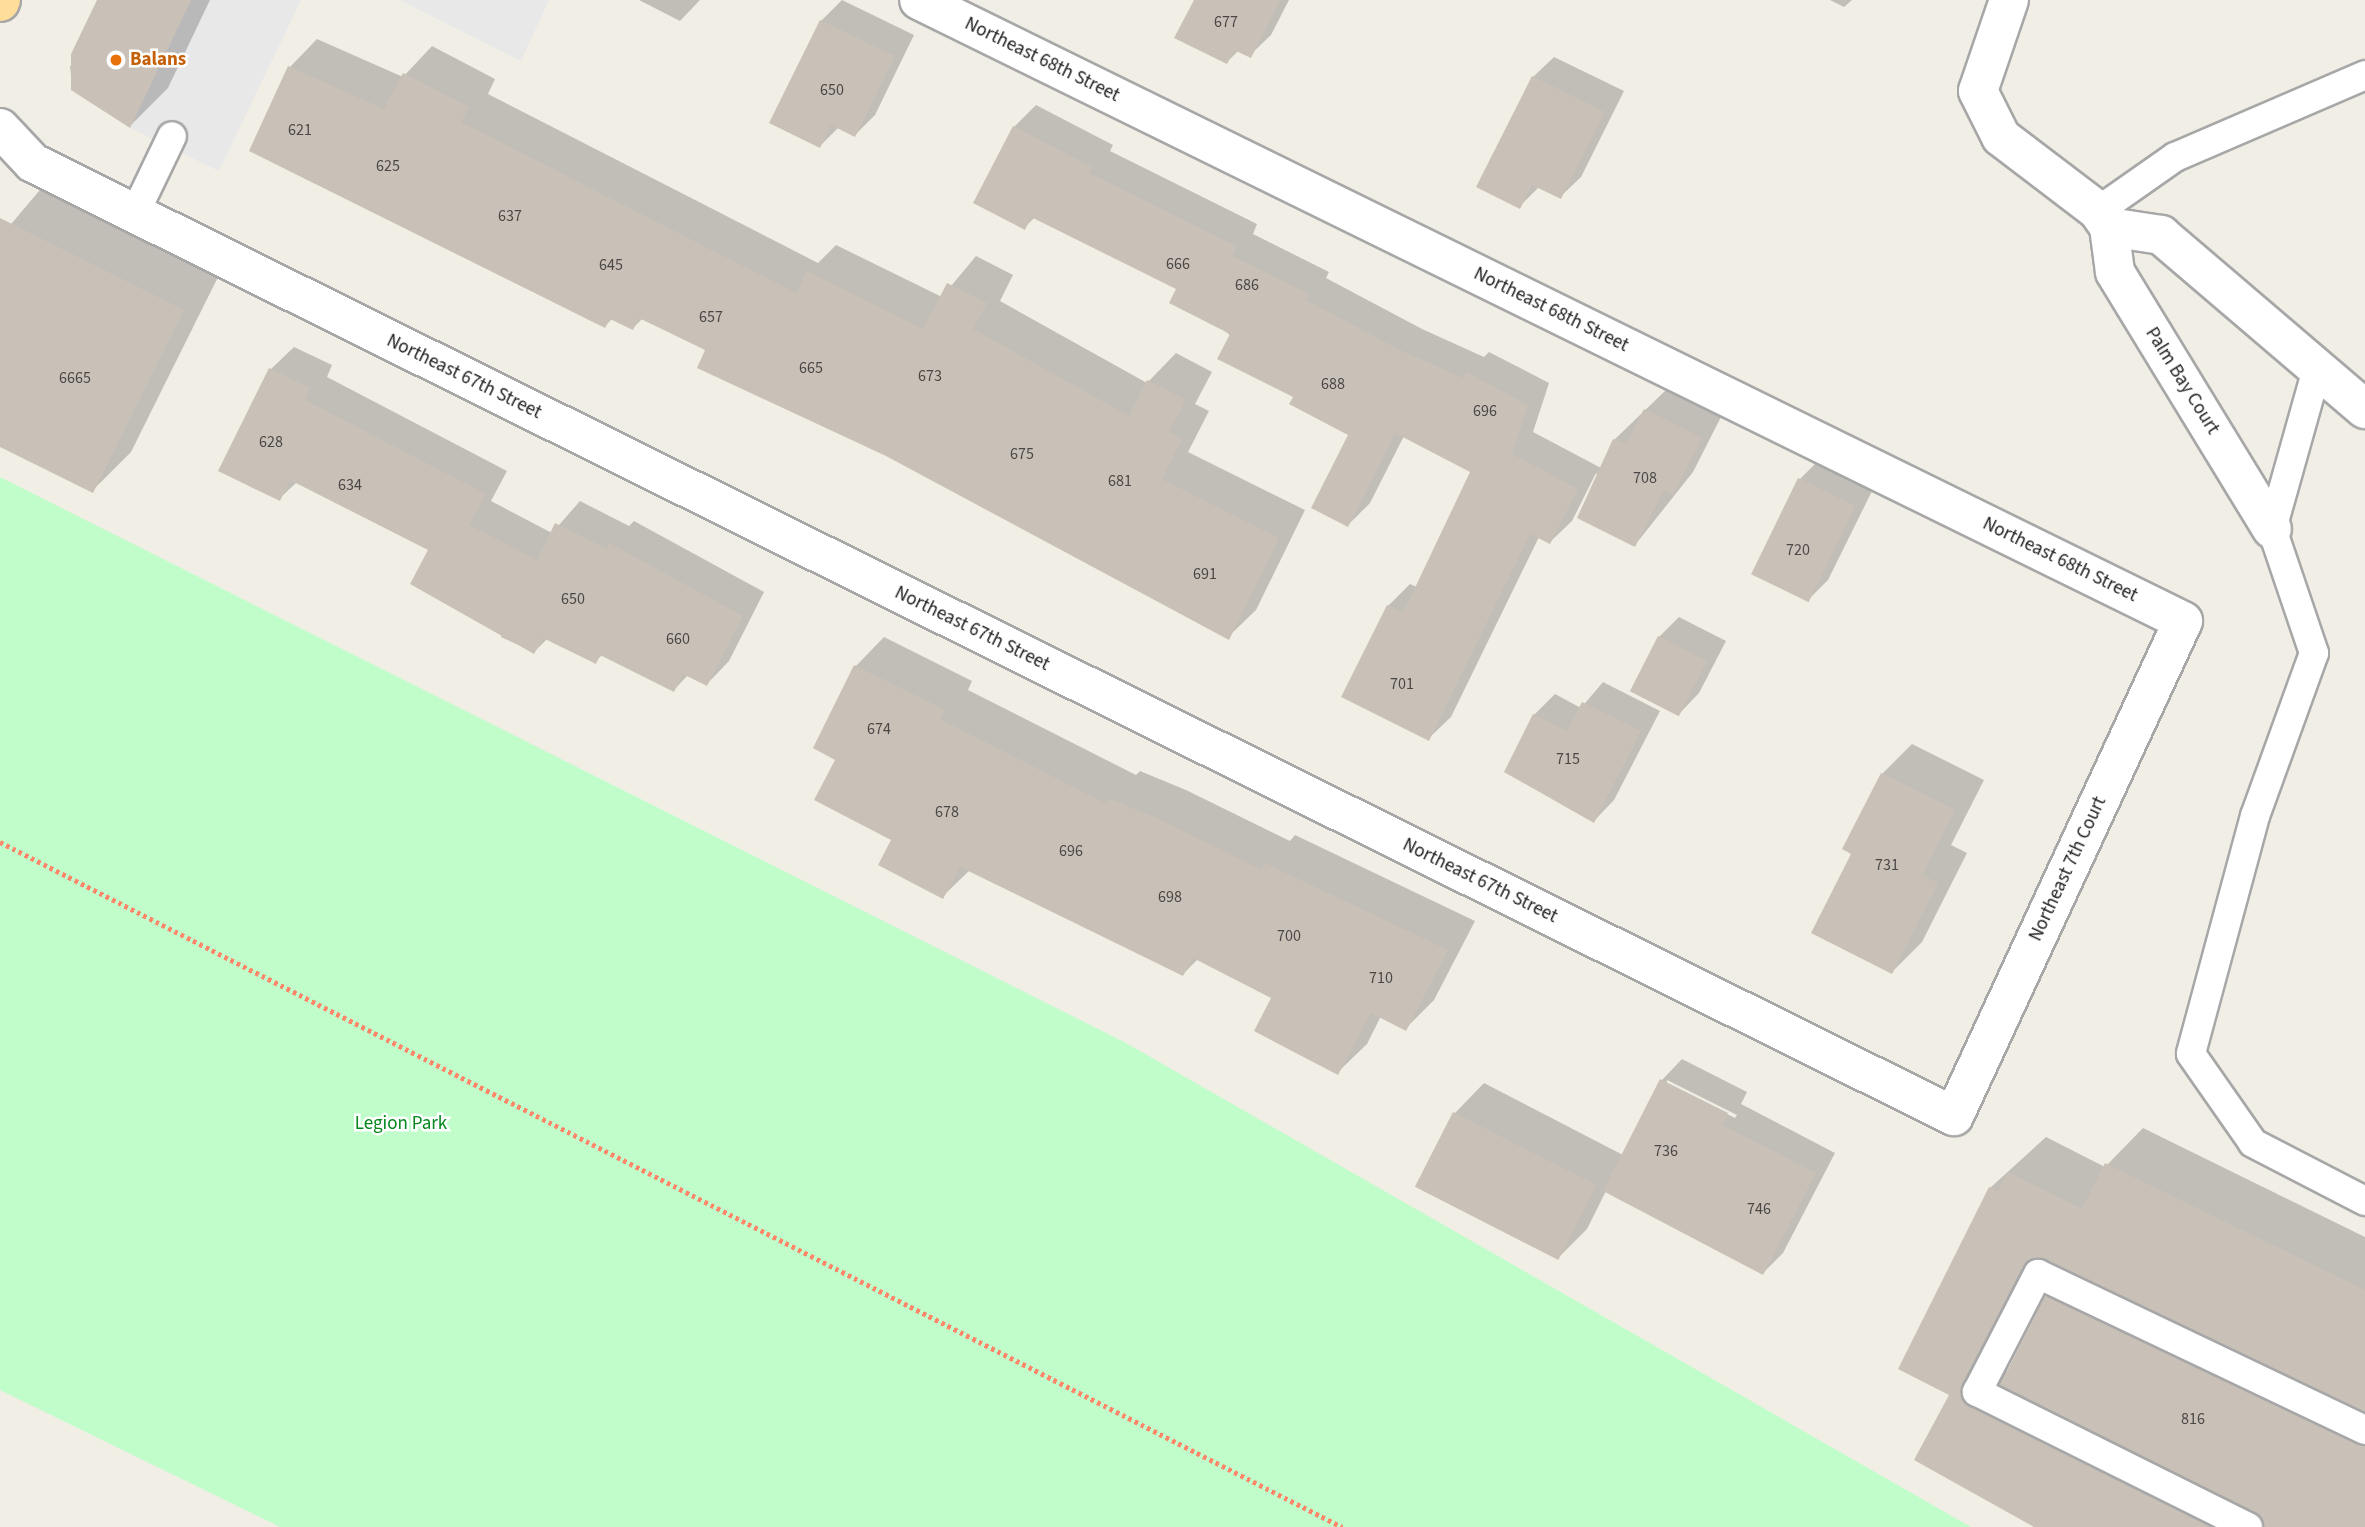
<!DOCTYPE html>
<style>
body{margin:0}
#map{position:relative;width:2365px;height:1527px;overflow:hidden;background:#f1eee5;font-family:"Source Sans 3",sans-serif}
div>[style]{position:absolute}
.park>*{inset:0;background:#c0fdcb}
.parking>*{inset:0;background:#e8e8e8}
.shadow>*{inset:0;background:#0003}
.building>*{inset:0;background:#c9c1b8;transform-origin:0 0}
.path>*{height:4.5px;margin-top:-2.25px;transform-origin:0;background:repeating-linear-gradient(90deg,#ff8668 0 3.5px,transparent 0 7px)}
.roads{filter:drop-shadow(2px 0 #a7a7a7) drop-shadow(-2px 0 #a7a7a7) drop-shadow(0 2px #a7a7a7) drop-shadow(0 -2px #a7a7a7)}
.lane>*{height:28px;margin:-14px;padding:0 14px;transform-origin:14px;border-radius:14px;background:#fff}
.street>*{height:38px;margin:-19px;padding:0 19px;transform-origin:19px;border-radius:19px;background:#fff}
.primary>*{height:38px;margin:-19px;padding:0 19px;transform-origin:19px;border-radius:19px;background:#ffde9c}
.dots>*{width:19px;height:19px;translate:-50% -50%;box-sizing:border-box;border:4px solid #fff;border-radius:50%}
span{translate:-50% -50%;white-space:nowrap;text-align:center;line-height:1.15;-webkit-text-stroke:5px #fff;paint-order:stroke}
.number-label{font-size:16px;color:#4a4846}
.number-label span{-webkit-text-stroke-width:0}
.food-label{font-size:19px;color:#c56008;font-weight:700}
.left{translate:0 -50%;text-align:left}
.street-label{font-size:19px;color:#202020}
.park-label{font-size:19px;color:#04871b}
</style>
<div id="map">
<div class="park">
<div style="clip-path:polygon(0 477px,1126px 1043px,1971px 1527px,280px 1527px,0 1390px)"></div>
</div>
<div class="parking">
<div style="clip-path:polygon(191px 0,301px 0,219px 171px,130px 128px)"></div>
<div style="clip-path:polygon(400px 0,549px 0,521px 61px)"></div>
</div>
<div class="shadow">
<div style="clip-path:polygon(101px 0,210px 0,168px 88px,130px 126px,73px 89px,70px 67px)"></div>
<div style="clip-path:polygon(639px 0,700px 0,680px 21px)"></div>
<div style="clip-path:polygon(842px 0,914px 35px,875px 115px,855px 135px,839px 127px,820px 146px,771px 123px,821px 21px)"></div>
<div style="clip-path:polygon(1196px 0,1289px 0,1271px 35px,1250px 55px,1239px 50px,1227px 62px)"></div>
<div style="clip-path:polygon(1830px 0,1852px 0,1844px 7px)"></div>
<div style="clip-path:polygon(317px 39px,403px 77px,432px 46px,495px 79px,488px 94px,818px 263px,836px 245px,942px 297px,976px 256px,1013px 275px,1000px 301px,1147px 383px,1176px 353px,1212px 372px,1195px 404px,1209px 411px,1188px 452px,1305px 510px,1256px 610px,1228px 637px,707px 349px,643px 318px,633px 328px,613px 318px,605px 326px,252px 150px,290px 67px)"></div>
<div style="clip-path:polygon(1554px 57px,1624px 91px,1581px 177px,1560px 197px,1539px 187px,1519px 207px,1533px 77px)"></div>
<div style="clip-path:polygon(1036px 105px,1113px 145px,1110px 151px,1257px 224px,1253px 234px,1329px 272px,1326px 278px,1422px 329px,1484px 357px,1489px 352px,1549px 383px,1533px 432px,1601px 468px,1614px 440px,1666px 390px,1721px 417px,1693px 472px,1635px 545px,1596px 473px,1572px 521px,1550px 542px,1539px 537px,1451px 717px,1429px 738px,1343px 697px,1388px 606px,1410px 584px,1417px 587px,1472px 472px,1404px 436px,1370px 503px,1348px 525px,1351px 435px,1295px 396px,1179px 288px,1035px 217px,1024px 228px,1014px 127px)"></div>
<div style="clip-path:polygon(45px 184px,221px 271px,131px 452px,93px 490px,0 445px,0 237px)"></div>
<div style="clip-path:polygon(294px 347px,332px 365px,327px 377px,507px 471px,491px 501px,552px 533px,580px 501px,629px 526px,634px 521px,764px 592px,729px 661px,707px 684px,688px 675px,674px 690px,603px 654px,595px 662px,548px 638px,534px 652px,501px 637px,504px 631px,430px 549px,297px 482px,279px 499px,271px 369px)"></div>
<div style="clip-path:polygon(1820px 459px,1875px 485px,1828px 580px,1808px 600px,1800px 479px)"></div>
<div style="clip-path:polygon(1679px 617px,1726px 641px,1699px 693px,1679px 714px,1659px 637px)"></div>
<div style="clip-path:polygon(884px 637px,972px 681px,968px 690px,1136px 775px,1140px 771px,1186px 790px,1290px 841px,1295px 835px,1475px 921px,1434px 1000px,1405px 1029px,1381px 1016px,1367px 1044px,1338px 1072px,1274px 997px,1198px 959px,1183px 974px,970px 870px,942px 897px,837px 759px,815px 747px,856px 666px)"></div>
<div style="clip-path:polygon(1603px 682px,1660px 711px,1614px 800px,1594px 821px,1506px 771px,1534px 715px,1555px 694px,1581px 708px)"></div>
<div style="clip-path:polygon(1912px 744px,1984px 780px,1951px 845px,1967px 853px,1922px 942px,1892px 972px,1853px 853px,1882px 774px)"></div>
<div style="clip-path:polygon(evenodd,1682px 1059px,1747px 1092px,1741px 1104px,1835px 1153px,1783px 1253px,1763px 1273px,1606px 1191px,1587px 1229px,1558px 1258px,1417px 1186px,1455px 1113px,1484px 1083px,1623px 1155px,1662px 1080px,1682px 1059px,1667px 1080px,1737px 1115px,1735px 1118px,1667px 1084px,1667px 1080px)"></div>
<div style="clip-path:polygon(evenodd,2143px 1128px,2365px 1237px,2365px 1527px,2038px 1527px,1952px 1395px,1990px 1188px,2046px 1137px,2105px 1167px,2143px 1128px,2044px 1258px,2072px 1272px,2047px 1297px,2008px 1372px,1996px 1355px,2044px 1258px)"></div>
</div>
<div class="building">
<div style="clip-path:polygon(97px 0,191px 0,130px 128px,71px 90px,71px 54px)"></div>
<div style="clip-path:polygon(1194px 0,1280px 0,1251px 58px,1234px 50px,1227px 64px,1174px 38px)"></div>
<div style="clip-path:polygon(820px 20px,895px 56px,855px 137px,831px 125px,820px 148px,769px 123px)"></div>
<div style="clip-path:polygon(288px 66px,384px 109px,403px 73px,469px 107px,461px 122px,796px 293px,807px 271px,923px 329px,947px 283px,987px 303px,973px 329px,1129px 416px,1147px 380px,1186px 400px,1169px 432px,1182px 439px,1162px 479px,1279px 538px,1229px 640px,886px 456px,697px 368px,705px 350px,639px 318px,633px 330px,610px 319px,605px 328px,249px 151px)"></div>
<div style="clip-path:polygon(1532px 76px,1605px 112px,1561px 199px,1532px 185px,1520px 209px,1476px 187px)"></div>
<div style="clip-path:polygon(1013px 126px,1092px 167px,1089px 173px,1237px 247px,1232px 256px,1309px 294px,1306px 300px,1400px 350px,1463px 378px,1466px 372px,1528px 405px,1512px 454px,1578px 489px,1550px 544px,1530px 534px,1429px 741px,1341px 697px,1387px 605px,1403px 613px,1470px 472px,1395px 433px,1348px 527px,1311px 508px,1348px 435px,1289px 404px,1293px 397px,1217px 359px,1230px 334px,1169px 303px,1176px 289px,1031px 217px,1025px 230px,973px 203px)"></div>
<div style="clip-path:polygon(0 218px,184px 310px,93px 493px,0 447px)"></div>
<div style="clip-path:polygon(269px 368px,310px 388px,305px 400px,486px 494px,469px 525px,537px 560px,555px 523px,607px 549px,609px 543px,743px 616px,707px 686px,683px 674px,674px 692px,600px 655px,596px 664px,543px 638px,534px 654px,410px 584px,428px 550px,290px 480px,280px 501px,218px 471px)"></div>
<div style="clip-path:polygon(1644px 409px,1702px 438px,1673px 495px,1664px 490px,1635px 547px,1577px 518px,1613px 439px,1626px 444px)"></div>
<div style="left:1798px;top:478px;width:64px;height:107px;rotate:26deg"></div>
<div style="left:1658px;top:636px;width:55px;height:62px;rotate:27deg"></div>
<div style="clip-path:polygon(854px 665px,945px 710px,940px 719px,1107px 804px,1110px 799px,1157px 818px,1262px 870px,1265px 863px,1448px 950px,1406px 1031px,1371px 1013px,1338px 1075px,1254px 1031px,1271px 998px,1193px 958px,1183px 976px,960px 867px,943px 899px,878px 865px,891px 840px,814px 800px,835px 760px,813px 748px)"></div>
<div style="clip-path:polygon(1582px 702px,1641px 731px,1594px 823px,1504px 772px,1533px 714px,1567px 731px)"></div>
<div style="clip-path:polygon(1881px 773px,1955px 810px,1922px 875px,1938px 883px,1892px 974px,1811px 933px,1851px 854px,1842px 849px)"></div>
<div style="clip-path:polygon(1660px 1079px,1728px 1113px,1722px 1125px,1816px 1173px,1763px 1275px,1603px 1191px)"></div>
<div style="left:1453px;top:1112px;width:161px;height:84px;rotate:27deg"></div>
<div style="clip-path:polygon(2105px 1163px,2365px 1290px,2365px 1412px,2045px 1259px,2023px 1266px,1962px 1384px,1964px 1402px,2211px 1527px,2034px 1527px,1914px 1460px,1949px 1395px,1898px 1369px,1989px 1187px,1998px 1191px,2008px 1172px,2082px 1209px)"></div>
<div style="clip-path:polygon(2045px 1296px,2365px 1446px,2365px 1527px,2264px 1527px,2255px 1512px,2000px 1385px)"></div>
</div>
<div class="path">
<div style="left:0;top:842px;width:1507px;rotate:27.04deg"></div>
</div>
<div class="roads">
<div class="lane">
<div style="left:2098px;top:211px;width:94px;rotate:-35deg"></div>
<div style="left:2175px;top:157px;width:207px;rotate:-23.3deg"></div>
<div style="left:135px;top:213px;width:85px;rotate:-64.3deg"></div>
<div style="left:2317px;top:369px;width:166px;rotate:105.7deg"></div>
<div style="left:2272px;top:529px;width:131px;rotate:71.3deg"></div>
<div style="left:2314px;top:653px;width:173px;rotate:109.9deg"></div>
<div style="left:2255px;top:816px;width:246px;rotate:105.1deg"></div>
<div style="left:2191px;top:1054px;width:108px;rotate:55.1deg"></div>
<div style="left:2253px;top:1143px;width:126px;rotate:27.4deg"></div>
<div style="left:2248px;top:1527px;width:303px;rotate:-153.5deg"></div>
<div style="left:1977px;top:1392px;width:133px;rotate:-62.7deg"></div>
<div style="left:2038px;top:1274px;width:362px;rotate:25.5deg"></div>
</div>
<div class="street">
<div style="left:2009px;top:0;width:96px;rotate:108.8deg"></div>
<div style="left:1978px;top:91px;width:51px;rotate:63.4deg"></div>
<div style="left:2001px;top:137px;width:122px;rotate:37.3deg"></div>
<div style="left:2098px;top:211px;width:19px;rotate:55deg"></div>
<div style="left:2109px;top:227px;width:45px;rotate:82.4deg"></div>
<div style="left:2115px;top:272px;width:301px;rotate:58.6deg"></div>
<div style="left:0;top:128px;width:48px;rotate:46.7deg"></div>
<div style="left:33px;top:163px;width:2144px;rotate:26.39deg"></div>
<div style="left:1954px;top:1116px;width:545px;rotate:-65.17deg"></div>
<div style="left:2183px;top:621px;width:1408px;rotate:-153.84deg"></div>
<div style="left:2109px;top:227px;width:53px;rotate:8.7deg"></div>
<div style="left:2161px;top:235px;width:268px;rotate:40.5deg"></div>
</div>
<div class="primary">
<div style="left:0;top:2px;width:2px;rotate:-63deg"></div>
</div>
</div>
<div class="dots">
<div style="left:116px;top:60px;background:#e8710a"></div>
</div>
<div class="number-label">
<span style="left:1226px;top:22px">677</span>
<span style="left:832px;top:90px">650</span>
<span style="left:300px;top:130px">621</span>
<span style="left:388px;top:166px">625</span>
<span style="left:510px;top:216px">637</span>
<span style="left:1178px;top:264px">666</span>
<span style="left:611px;top:265px">645</span>
<span style="left:1247px;top:285px">686</span>
<span style="left:711px;top:317px">657</span>
<span style="left:811px;top:368px">665</span>
<span style="left:930px;top:376px">673</span>
<span style="left:75px;top:378px">6665</span>
<span style="left:1333px;top:384px">688</span>
<span style="left:1485px;top:411px">696</span>
<span style="left:271px;top:442px">628</span>
<span style="left:1022px;top:454px">675</span>
<span style="left:1645px;top:478px">708</span>
<span style="left:1120px;top:481px">681</span>
<span style="left:350px;top:485px">634</span>
<span style="left:1798px;top:550px">720</span>
<span style="left:1205px;top:574px">691</span>
<span style="left:573px;top:599px">650</span>
<span style="left:678px;top:639px">660</span>
<span style="left:1402px;top:684px">701</span>
<span style="left:879px;top:729px">674</span>
<span style="left:1568px;top:759px">715</span>
<span style="left:947px;top:812px">678</span>
<span style="left:1071px;top:851px">696</span>
<span style="left:1887px;top:865px">731</span>
<span style="left:1170px;top:897px">698</span>
<span style="left:1289px;top:936px">700</span>
<span style="left:1381px;top:978px">710</span>
<span style="left:1666px;top:1151px">736</span>
<span style="left:1759px;top:1209px">746</span>
<span style="left:2193px;top:1419px">816</span>
</div>
<div class="food-label">
<span class="left" style="left:130px;top:60px">Balans</span>
</div>
<div class="street-label">
<span style="left:1042px;top:60px;rotate:26deg">Northeast 68th Street</span>
<span style="left:1551px;top:310px;rotate:26deg">Northeast 68th Street</span>
<span style="left:464px;top:377px;rotate:26deg">Northeast 67th Street</span>
<span style="left:2182px;top:381px;rotate:58deg">Palm Bay Court</span>
<span style="left:2060px;top:560px;rotate:26deg">Northeast 68th Street</span>
<span style="left:972px;top:629px;rotate:26deg">Northeast 67th Street</span>
<span style="left:2068px;top:869px;rotate:-65deg">Northeast 7th Court</span>
<span style="left:1480px;top:881px;rotate:26deg">Northeast 67th Street</span>
</div>
<div class="park-label">
<span style="left:401px;top:1124px">Legion Park</span>
</div>
</div>
